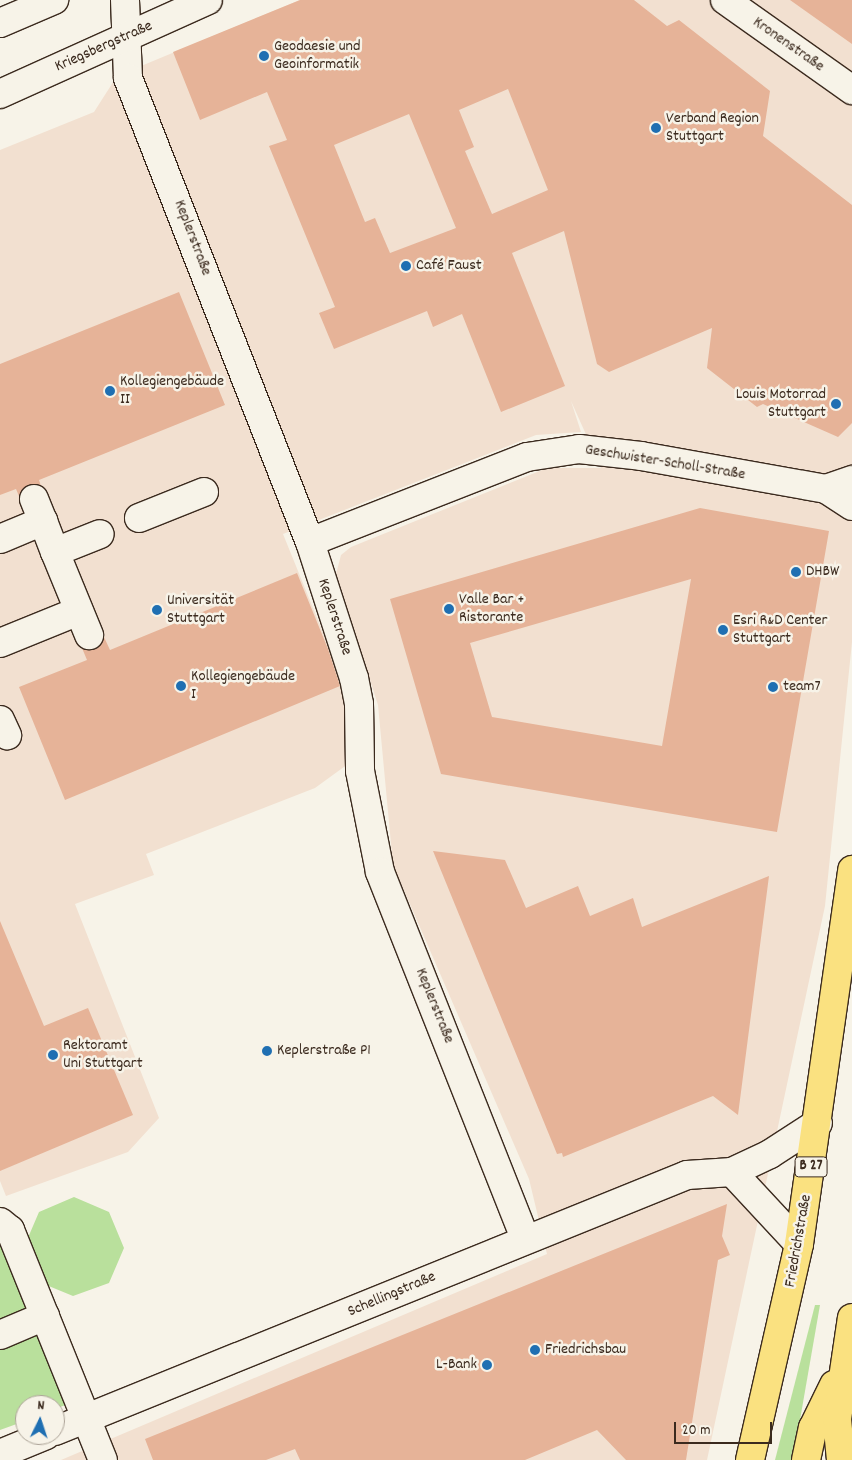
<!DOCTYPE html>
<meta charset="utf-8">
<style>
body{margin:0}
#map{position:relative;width:852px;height:1460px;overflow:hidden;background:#f7f3e8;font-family:Dekko,sans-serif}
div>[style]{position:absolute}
.built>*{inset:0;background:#f2e0d0}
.green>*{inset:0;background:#b9e09c}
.building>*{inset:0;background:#e6b398}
.roads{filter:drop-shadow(1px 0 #3b2a1e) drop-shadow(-1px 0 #3b2a1e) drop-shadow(0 1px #3b2a1e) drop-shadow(0 -1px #3b2a1e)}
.street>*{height:28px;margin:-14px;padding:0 14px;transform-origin:14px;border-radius:14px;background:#f7f3e8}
.secondary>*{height:28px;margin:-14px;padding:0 14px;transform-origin:14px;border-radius:14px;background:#f7f3e8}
.primary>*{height:28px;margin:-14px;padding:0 14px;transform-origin:14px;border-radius:14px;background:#fae180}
.dots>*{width:14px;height:14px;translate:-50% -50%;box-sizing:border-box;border:2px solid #f7f3e8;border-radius:50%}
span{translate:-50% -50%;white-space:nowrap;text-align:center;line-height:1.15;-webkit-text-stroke:5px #f7f3e8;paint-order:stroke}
.shield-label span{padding:1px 4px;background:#f7f3e8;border:1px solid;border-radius:4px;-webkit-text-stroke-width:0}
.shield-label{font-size:15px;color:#3b2a1e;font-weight:700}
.street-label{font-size:16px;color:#3b2a1e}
.poi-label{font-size:16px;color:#3b2a1e}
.left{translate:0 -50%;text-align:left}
.right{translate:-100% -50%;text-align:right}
.north{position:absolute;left:15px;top:1395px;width:50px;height:50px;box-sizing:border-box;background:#f7f3e8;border:1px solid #aca397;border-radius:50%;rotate:4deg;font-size:14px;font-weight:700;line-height:20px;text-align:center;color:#3b2a1e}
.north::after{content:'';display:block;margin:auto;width:18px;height:22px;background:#1f6fb2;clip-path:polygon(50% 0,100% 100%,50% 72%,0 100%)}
.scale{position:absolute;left:674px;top:1422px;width:98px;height:22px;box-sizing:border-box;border:2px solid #3b2a1e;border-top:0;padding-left:6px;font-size:15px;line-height:18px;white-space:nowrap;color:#3b2a1e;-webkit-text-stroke:4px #f7f3e8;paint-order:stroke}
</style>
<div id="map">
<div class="built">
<div style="clip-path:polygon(300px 0,852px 0,852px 642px,825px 906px,707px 1460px,61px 1460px,547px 1254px,529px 1179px,393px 865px,378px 705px,336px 574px,341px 555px,351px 547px,547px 468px,601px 468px,571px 401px,581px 432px,536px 435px,283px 534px,345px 687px,348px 764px,315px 788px,146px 854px,154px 875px,75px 904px,159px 1118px,128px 1152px,6px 1196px,0 1181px,0 150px,94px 112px,117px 76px)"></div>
</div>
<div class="green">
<div style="clip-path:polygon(74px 1197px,109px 1212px,124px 1248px,109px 1283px,73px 1296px,39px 1282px,83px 1398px,55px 1409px,55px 1405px,25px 1405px,25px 1421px,0 1430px,0 1206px,24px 1247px,39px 1212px)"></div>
<div style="clip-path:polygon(815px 1305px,820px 1305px,793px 1460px,775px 1460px)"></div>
</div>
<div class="building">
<div style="clip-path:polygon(evenodd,300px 0,634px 0,667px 26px,679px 20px,770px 91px,763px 136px,852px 205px,852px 423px,838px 437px,763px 404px,757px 407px,707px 368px,712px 328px,609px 372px,597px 364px,564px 231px,512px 253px,565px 386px,501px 412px,462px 314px,433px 327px,427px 311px,334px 349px,319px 313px,335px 307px,269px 146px,287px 140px,267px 92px,200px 120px,173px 52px,300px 0,508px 89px,548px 190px,492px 214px,465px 151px,474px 147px,459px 110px,508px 89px,300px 0,409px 114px,456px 228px,390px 253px,375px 218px,365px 222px,334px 145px,409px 114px)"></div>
<div style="clip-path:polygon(790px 0,852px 0,852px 44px)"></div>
<div style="clip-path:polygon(179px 292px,225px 405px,39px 480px,41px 486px,28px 485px,19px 496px,16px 489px,0 495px,0 364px)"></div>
<div style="clip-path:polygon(evenodd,700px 508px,829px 531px,777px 832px,441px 774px,390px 599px,700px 508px,691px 579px,662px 746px,492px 717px,470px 643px,691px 579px)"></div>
<div style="clip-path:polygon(297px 573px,328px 649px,340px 686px,65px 800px,19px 687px,87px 660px,82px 648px,95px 649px,104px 637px,110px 650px)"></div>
<div style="clip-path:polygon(433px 851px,505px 860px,526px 908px,578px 886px,590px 916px,633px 898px,642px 927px,769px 876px,738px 1115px,713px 1096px,563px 1157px,562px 1153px,557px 1154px)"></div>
<div style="clip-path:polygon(0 921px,44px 1026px,88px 1008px,133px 1115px,0 1171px)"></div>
<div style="clip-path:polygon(727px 1204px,722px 1236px,730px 1255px,718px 1260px,686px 1460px,626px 1460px,597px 1430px,525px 1460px,300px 1460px,295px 1449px,266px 1460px,153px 1460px,145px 1439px)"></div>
</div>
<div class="roads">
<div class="street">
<div style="left:125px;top:0;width:78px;rotate:87.8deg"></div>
<div style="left:128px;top:78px;width:498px;rotate:68.6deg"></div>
<div style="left:310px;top:542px;width:143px;rotate:72.1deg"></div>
<div style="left:354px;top:678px;width:26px;rotate:79deg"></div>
<div style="left:359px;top:704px;width:67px;rotate:89.1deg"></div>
<div style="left:360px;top:771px;width:103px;rotate:78.8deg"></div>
<div style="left:380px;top:872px;width:395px;rotate:68.4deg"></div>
<div style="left:725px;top:0;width:156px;rotate:35.3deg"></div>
<div style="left:826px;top:489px;width:28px;rotate:-19deg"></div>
<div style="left:34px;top:499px;width:24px;rotate:68deg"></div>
<div style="left:139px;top:518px;width:70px;rotate:-21.8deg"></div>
<div style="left:0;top:539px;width:47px;rotate:-22.7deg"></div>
<div style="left:43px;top:521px;width:33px;rotate:69deg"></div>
<div style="left:55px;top:552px;width:48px;rotate:-21.8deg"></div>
<div style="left:310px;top:542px;width:233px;rotate:-21.4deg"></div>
<div style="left:527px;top:457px;width:53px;rotate:-8.7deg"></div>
<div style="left:579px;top:449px;width:62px;rotate:6.4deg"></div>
<div style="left:641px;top:456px;width:188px;rotate:10.1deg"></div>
<div style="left:826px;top:489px;width:31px;rotate:33deg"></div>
<div style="left:55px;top:552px;width:90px;rotate:67.7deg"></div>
<div style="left:0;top:643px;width:85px;rotate:-22.1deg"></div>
<div style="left:0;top:720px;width:17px;rotate:65deg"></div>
<div style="left:732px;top:1172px;width:98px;rotate:47.1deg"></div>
<div style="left:0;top:1222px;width:13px;rotate:39deg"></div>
<div style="left:10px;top:1230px;width:248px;rotate:68deg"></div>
<div style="left:0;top:1335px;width:49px;rotate:-22.9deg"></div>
<div style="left:55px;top:1431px;width:682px;rotate:-22.05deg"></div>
<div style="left:687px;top:1175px;width:45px;rotate:-3.8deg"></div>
<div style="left:732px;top:1172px;width:42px;rotate:-25.3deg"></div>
<div style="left:770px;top:1154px;width:57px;rotate:-32.9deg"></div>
<div style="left:0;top:1454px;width:50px;rotate:-22.4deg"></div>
</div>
<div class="secondary">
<div style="left:0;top:23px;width:59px;rotate:-23.1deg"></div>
<div style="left:0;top:94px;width:228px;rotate:-24.3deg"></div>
</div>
<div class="primary">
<div style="left:750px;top:1460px;width:221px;rotate:-77.2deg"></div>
<div style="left:799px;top:1244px;width:378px;rotate:-81.9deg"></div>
<div style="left:806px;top:1460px;width:33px;rotate:-78deg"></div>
<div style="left:813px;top:1428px;width:48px;rotate:-64deg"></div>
<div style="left:841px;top:1460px;width:41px;rotate:-95.6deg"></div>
<div style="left:837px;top:1419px;width:102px;rotate:-81.6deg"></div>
</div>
</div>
<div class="dots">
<div style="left:264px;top:56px;background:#1f6fb2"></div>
<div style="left:656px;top:128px;background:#1f6fb2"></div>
<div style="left:406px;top:266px;background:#1f6fb2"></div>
<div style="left:110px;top:391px;background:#1f6fb2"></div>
<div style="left:836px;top:404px;background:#1f6fb2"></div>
<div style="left:796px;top:572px;background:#1f6fb2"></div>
<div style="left:449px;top:609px;background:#1f6fb2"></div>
<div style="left:157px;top:610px;background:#1f6fb2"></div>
<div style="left:723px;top:630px;background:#1f6fb2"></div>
<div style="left:181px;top:686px;background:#1f6fb2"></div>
<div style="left:773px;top:687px;background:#1f6fb2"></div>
<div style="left:267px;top:1051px;background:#1f6fb2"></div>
<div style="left:53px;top:1055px;background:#1f6fb2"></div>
<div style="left:535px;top:1350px;background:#1f6fb2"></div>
<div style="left:487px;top:1365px;background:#1f6fb2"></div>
</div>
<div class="shield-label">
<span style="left:811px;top:1167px">B 27</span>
</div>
<div class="street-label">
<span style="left:788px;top:45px;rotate:35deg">Kronenstraße</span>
<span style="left:104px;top:47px;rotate:-24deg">Kriegsbergstraße</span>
<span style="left:192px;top:238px;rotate:69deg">Keplerstraße</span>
<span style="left:665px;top:463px;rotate:9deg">Geschwister-Scholl-Straße</span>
<span style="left:334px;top:617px;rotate:72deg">Keplerstraße</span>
<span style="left:434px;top:1006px;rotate:68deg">Keplerstraße</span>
<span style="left:799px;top:1241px;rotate:-80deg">Friedrichstraße</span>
<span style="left:392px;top:1295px;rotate:-23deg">Schellingstraße</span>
</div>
<div class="poi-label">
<span class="left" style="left:274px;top:56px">Geodaesie und<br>Geoinformatik</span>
<span class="left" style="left:666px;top:128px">Verband Region<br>Stuttgart</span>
<span class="left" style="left:416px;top:266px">Café Faust</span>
<span class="left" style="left:120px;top:391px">Kollegiengebäude<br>II</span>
<span class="right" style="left:826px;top:404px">Louis Motorrad<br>Stuttgart</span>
<span class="left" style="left:806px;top:572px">DHBW</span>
<span class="left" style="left:459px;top:609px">Valle Bar +<br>Ristorante</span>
<span class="left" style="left:167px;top:610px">Universität<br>Stuttgart</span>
<span class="left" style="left:733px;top:630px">Esri R&amp;D Center<br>Stuttgart</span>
<span class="left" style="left:191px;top:686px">Kollegiengebäude<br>I</span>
<span class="left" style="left:783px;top:687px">team7</span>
<span class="left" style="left:63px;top:1055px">Rektoramt<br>Uni Stuttgart</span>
<span class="left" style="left:277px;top:1051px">Keplerstraße P1</span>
<span class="left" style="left:545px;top:1350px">Friedrichsbau</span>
<span class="right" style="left:477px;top:1365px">L-Bank</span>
</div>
<div class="north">N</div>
<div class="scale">20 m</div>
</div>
